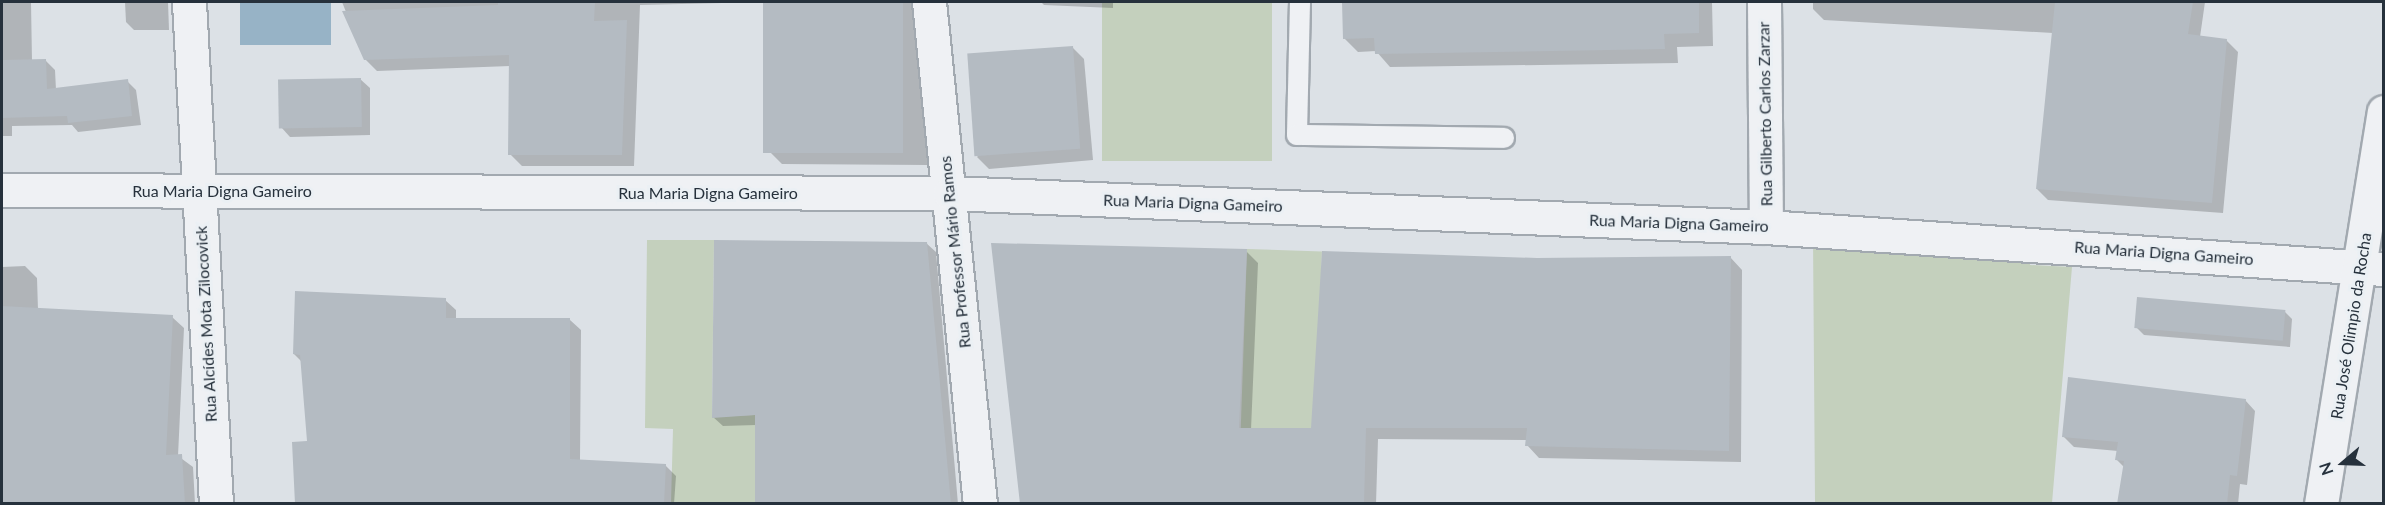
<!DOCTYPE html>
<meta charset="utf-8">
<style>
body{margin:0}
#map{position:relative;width:2385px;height:505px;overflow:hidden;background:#dce1e6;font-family:Lato,sans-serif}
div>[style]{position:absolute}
.green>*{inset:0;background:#c4d0bd;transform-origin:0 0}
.water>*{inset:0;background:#97b3c6;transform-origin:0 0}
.shadow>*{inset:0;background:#0003}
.building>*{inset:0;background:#b4bbc2;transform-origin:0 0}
.roads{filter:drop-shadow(2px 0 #a2a9b0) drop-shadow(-2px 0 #a2a9b0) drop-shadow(0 2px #a2a9b0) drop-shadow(0 -2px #a2a9b0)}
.lane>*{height:20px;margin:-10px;padding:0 10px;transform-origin:10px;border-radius:10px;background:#eff1f4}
.street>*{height:33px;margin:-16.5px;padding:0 16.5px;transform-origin:16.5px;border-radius:16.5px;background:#eff1f4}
span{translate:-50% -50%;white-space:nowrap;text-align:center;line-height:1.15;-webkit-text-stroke:6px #ebf0f4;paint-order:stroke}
.street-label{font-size:16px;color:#26313c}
.frame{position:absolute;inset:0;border:3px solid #26313c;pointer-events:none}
.north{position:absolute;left:2313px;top:433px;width:60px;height:60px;-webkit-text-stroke:4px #ebf0f4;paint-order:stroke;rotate:251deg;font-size:16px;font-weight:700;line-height:24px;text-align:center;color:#26313c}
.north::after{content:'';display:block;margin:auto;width:21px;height:27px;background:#26313c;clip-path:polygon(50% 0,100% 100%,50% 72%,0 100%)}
</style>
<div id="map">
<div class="green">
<div style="left:1102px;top:2px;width:170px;height:159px"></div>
<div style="clip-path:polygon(1813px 237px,2031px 247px,2030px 265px,2072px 267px,2052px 503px,1815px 503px)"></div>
<div style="clip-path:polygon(647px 240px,714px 240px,712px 417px,755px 415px,755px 503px,671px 503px,673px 429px,645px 428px)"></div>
<div style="left:1247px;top:249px;width:75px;height:179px;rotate:2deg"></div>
</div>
<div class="water">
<div style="left:240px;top:2px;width:91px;height:43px"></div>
</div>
<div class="shadow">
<div style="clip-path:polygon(2px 2px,31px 2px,32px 61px,46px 61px,55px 70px,56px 90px,127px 81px,136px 90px,141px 125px,78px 132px,72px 125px,12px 126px,12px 136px,2px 136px)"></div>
<div style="clip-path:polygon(125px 2px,168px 2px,169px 30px,134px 30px,126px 22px)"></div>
<div style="clip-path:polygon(342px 2px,913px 2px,929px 165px,782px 164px,770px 152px,764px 2px,640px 5px,634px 166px,522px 166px,510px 154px,511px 66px,377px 71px,365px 59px)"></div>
<div style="clip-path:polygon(1041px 2px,1113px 2px,1113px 8px,1044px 5px)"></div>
<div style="clip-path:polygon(1344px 2px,1712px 2px,1713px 46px,1677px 47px,1678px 63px,1390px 67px,1376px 51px,1358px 52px,1344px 38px)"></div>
<div style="clip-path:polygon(1813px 2px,2205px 2px,2200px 37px,2226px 40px,2238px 52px,2223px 213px,2048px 200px,2037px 189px,2053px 33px,1824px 20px,1813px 9px)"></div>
<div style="clip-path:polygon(1072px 47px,1084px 59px,1093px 160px,989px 169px,977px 157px)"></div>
<div style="clip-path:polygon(360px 79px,370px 88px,370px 135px,290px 137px,281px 127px)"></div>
<div style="clip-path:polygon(926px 243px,936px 252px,958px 504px,757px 504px,756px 425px,723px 426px,713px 417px)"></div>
<div style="clip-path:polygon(1246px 251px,1258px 263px,1251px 430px,1312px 430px,1537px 259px,1730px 257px,1742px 270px,1741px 462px,1539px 458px,1527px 445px,1527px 440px,1378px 439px,1376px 504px,1022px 504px)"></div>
<div style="clip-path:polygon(25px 266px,37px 278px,38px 310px,172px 317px,184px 328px,178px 456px,193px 467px,195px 504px,2px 504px,2px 267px)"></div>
<div style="clip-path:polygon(445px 300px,456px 310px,456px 319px,570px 320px,581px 330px,580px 461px,665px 465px,676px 476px,674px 504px,296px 504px,309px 443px,302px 362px,294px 354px)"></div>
<div style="clip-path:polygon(2284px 311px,2292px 319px,2290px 347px,2144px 335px,2136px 327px)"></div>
<div style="clip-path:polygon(2245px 400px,2255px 411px,2247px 485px,2240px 484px,2238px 504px,2119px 504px,2124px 467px,2117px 460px,2118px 451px,2074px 447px,2063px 436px)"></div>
</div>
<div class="building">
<div style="clip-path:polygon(498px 2px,595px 2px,594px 21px,627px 20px,622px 155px,508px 155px,509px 55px,364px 60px,342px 11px,498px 5px)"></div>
<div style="left:763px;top:2px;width:140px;height:151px"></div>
<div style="clip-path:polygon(1342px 2px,1699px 2px,1699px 33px,1664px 34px,1665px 49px,1375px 54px,1374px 38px,1343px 39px)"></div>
<div style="clip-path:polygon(2055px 2px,2193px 2px,2188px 34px,2227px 39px,2212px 203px,2036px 189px)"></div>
<div style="left:1073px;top:46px;width:103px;height:106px;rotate:86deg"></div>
<div style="clip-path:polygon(46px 59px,47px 89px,128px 79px,132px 116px,68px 123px,67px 116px,2px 118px,2px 60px)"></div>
<div style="left:361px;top:78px;width:49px;height:83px;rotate:89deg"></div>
<div style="clip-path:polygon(714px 240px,927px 242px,951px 504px,755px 504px,755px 415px,712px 418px)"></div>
<div style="clip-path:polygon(991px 243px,1247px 249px,1239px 428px,1311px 428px,1322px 251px,1537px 258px,1731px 256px,1729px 451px,1525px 446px,1527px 428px,1366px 428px,1364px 504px,1020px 504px)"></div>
<div style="clip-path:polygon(295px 291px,446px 298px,446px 318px,570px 318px,570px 459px,666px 464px,664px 504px,295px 504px,292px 442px,307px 441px,300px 355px,293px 354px)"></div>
<div style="left:2137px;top:297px;width:149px;height:31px;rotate:5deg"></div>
<div style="clip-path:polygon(2px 306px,173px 315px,166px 455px,182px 454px,185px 504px,2px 504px)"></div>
<div style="clip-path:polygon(2068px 377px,2246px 399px,2237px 476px,2230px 475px,2227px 504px,2117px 504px,2124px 461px,2115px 460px,2118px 442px,2062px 437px)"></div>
</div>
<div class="roads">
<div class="lane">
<div style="left:1300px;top:2px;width:133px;rotate:91.3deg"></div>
<div style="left:1297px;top:135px;width:207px;rotate:0.8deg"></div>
</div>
<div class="street">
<div style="left:189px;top:2px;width:503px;rotate:86.92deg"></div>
<div style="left:929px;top:2px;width:505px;rotate:84.2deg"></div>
<div style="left:1764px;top:2px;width:225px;rotate:89.5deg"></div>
<div style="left:2px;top:190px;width:948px;rotate:0.18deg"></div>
<div style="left:950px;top:193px;width:817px;rotate:2.39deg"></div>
<div style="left:1766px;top:227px;width:619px;rotate:3.89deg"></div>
<div style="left:2321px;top:504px;width:397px;rotate:-80.9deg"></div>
</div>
</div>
<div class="street-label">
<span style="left:1765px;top:114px;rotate:-91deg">Rua Gilberto Carlos Zarzar</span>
<span style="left:222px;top:191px">Rua Maria Digna Gameiro</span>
<span style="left:708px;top:193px">Rua Maria Digna Gameiro</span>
<span style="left:1193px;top:203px;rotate:2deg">Rua Maria Digna Gameiro</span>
<span style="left:1679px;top:223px;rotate:2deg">Rua Maria Digna Gameiro</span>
<span style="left:955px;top:252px;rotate:-96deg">Rua Professor Mário Ramos</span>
<span style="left:2164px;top:253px;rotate:4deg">Rua Maria Digna Gameiro</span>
<span style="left:206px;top:324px;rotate:-93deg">Rua Alcídes Mota Zilocovick</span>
<span style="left:2351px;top:326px;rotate:-81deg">Rua José Olimpio da Rocha</span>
</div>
<div class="frame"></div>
<div class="north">N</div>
</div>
